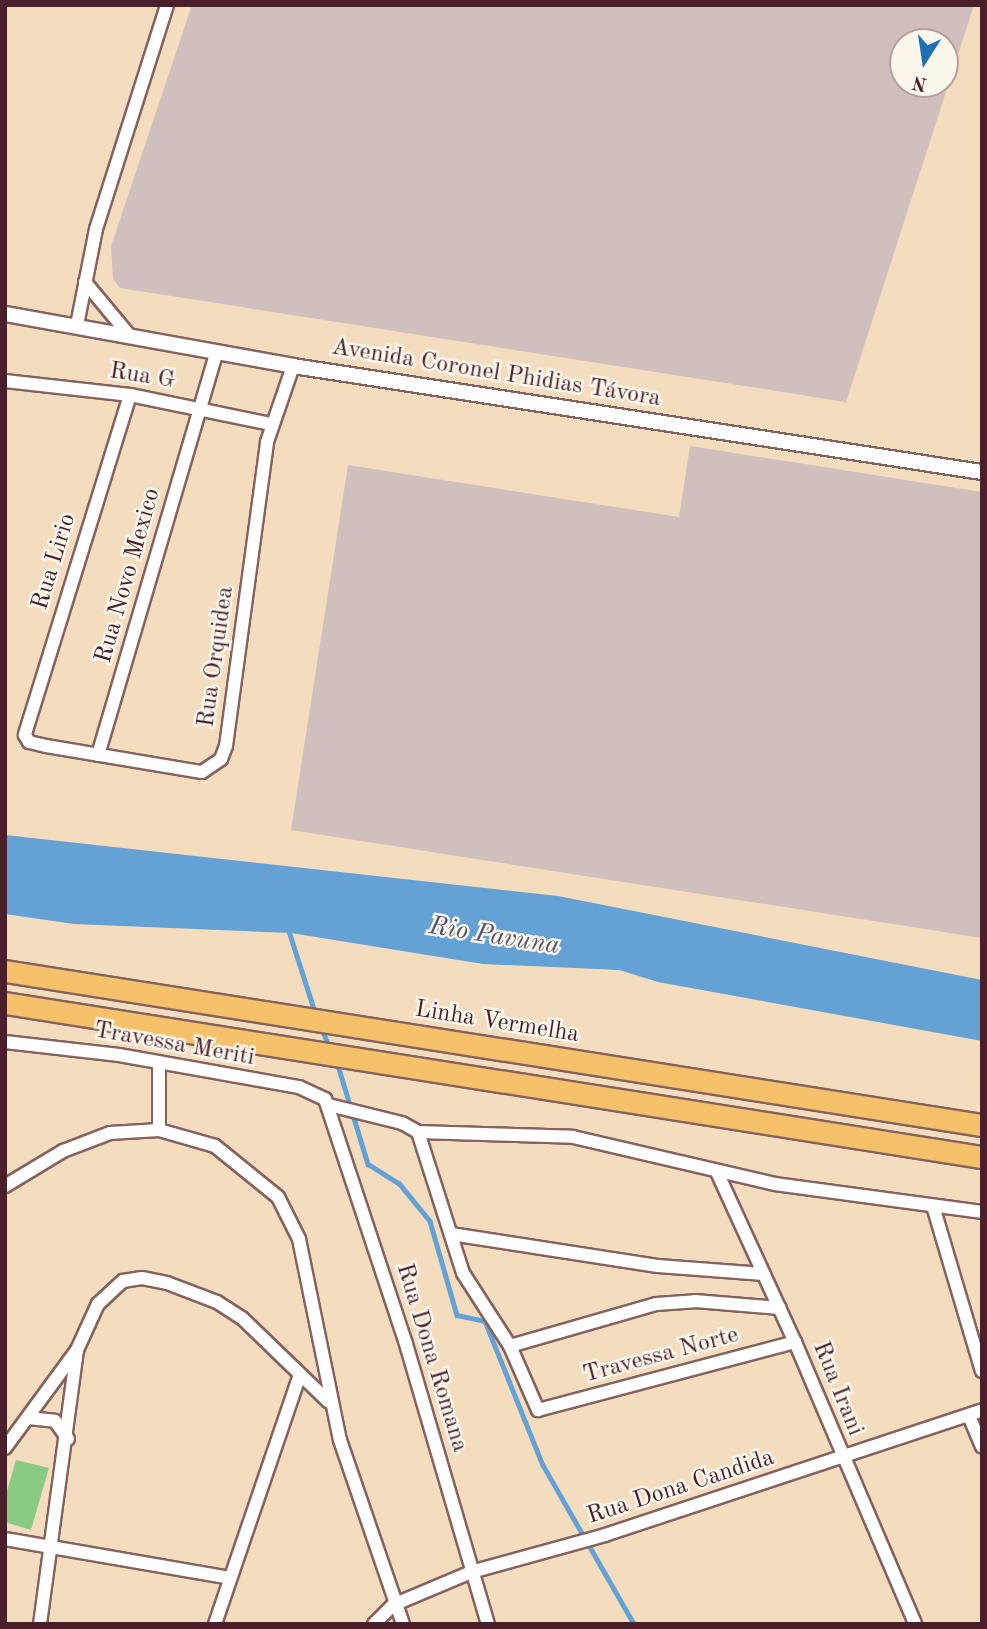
<!DOCTYPE html>
<meta charset="utf-8">
<style>
body{margin:0}
#map{position:relative;width:987px;height:1629px;overflow:hidden;background:#f4ddbf;font-family:"Old Standard TT",serif}
div>[style]{position:absolute}
.industrial>*{inset:0;background:#d1bfbd}
.green>*{inset:0;background:#89cb83}
.water>*{inset:0;background:#64a1d5}
.stream>*{height:4.5px;margin:-2.25px;padding:0 2.25px;transform-origin:2.25px;border-radius:2.25px;background:#64a1d5}
.roads{filter:drop-shadow(2px 0 #86625f) drop-shadow(-2px 0 #86625f) drop-shadow(0 2px #86625f) drop-shadow(0 -2px #86625f)}
.minor>*{height:12px;margin:-6px;padding:0 6px;transform-origin:6px;border-radius:6px;background:#fff}
.tertiary>*{height:14px;margin:-7px;padding:0 7px;transform-origin:7px;border-radius:7px;background:#fff}
.motorway>*{height:21px;margin:-10.5px;padding:0 10.5px;transform-origin:10.5px;border-radius:10.5px;background:#f5c16b}
span{translate:-50% -50%;white-space:nowrap;text-align:center;line-height:1.15;-webkit-text-stroke:5px #fbf7ec;paint-order:stroke}
.street-label{font-size:24px;color:#4a1f2b}
.water-label{font-size:26px;color:#54536f;font-style:italic}
.frame{position:absolute;inset:0;border:7px solid #4a1f2b;pointer-events:none}
.north{position:absolute;left:889px;top:28px;width:70px;height:70px;box-sizing:border-box;background:#fbf7ec;border:2px solid #b4a19f;border-radius:50%;rotate:192deg;font-size:19px;font-weight:700;line-height:28px;text-align:center;color:#4a1f2b}
.north::after{content:'';display:block;margin:auto;width:24px;height:32px;background:#1f6fb2;clip-path:polygon(50% 0,100% 100%,50% 72%,0 100%)}
</style>
<div id="map">
<div class="industrial">
<div style="clip-path:polygon(evenodd,192px 5px,974px 5px,846px 402px,120px 288px,113px 279px,111px 246px,192px 5px,903px 42px,945px 42px,945px 84px,903px 84px,903px 42px)"></div>
<div style="clip-path:polygon(690px 446px,982px 492px,982px 938px,291px 830px,348px 465px,679px 517px)"></div>
</div>
<div class="green">
<div style="clip-path:polygon(16px 1460px,49px 1468px,31px 1530px,5px 1522px,5px 1498px)"></div>
</div>
<div class="water">
<div style="clip-path:polygon(5px 835px,558px 896px,982px 980px,982px 1041px,658px 982px,619px 970px,483px 964px,291px 933px,74px 924px,5px 914px)"></div>
</div>
<div class="stream">
<div style="left:288px;top:928px;width:88px;rotate:72.2deg"></div>
<div style="left:321px;top:1027px;width:23px;rotate:67deg"></div>
<div style="left:337px;top:1062px;width:107px;rotate:73.1deg"></div>
<div style="left:368px;top:1164px;width:36px;rotate:32deg"></div>
<div style="left:399px;top:1183px;width:49px;rotate:50.8deg"></div>
<div style="left:430px;top:1221px;width:98px;rotate:74deg"></div>
<div style="left:457px;top:1315px;width:29px;rotate:12deg"></div>
<div style="left:485px;top:1321px;width:155px;rotate:68.1deg"></div>
<div style="left:543px;top:1465px;width:183px;rotate:60.2deg"></div>
</div>
<div class="roads">
<div class="minor">
<div style="left:85px;top:282px;width:69px;rotate:50.3deg"></div>
<div style="left:77px;top:325px;width:98px;rotate:-78.8deg"></div>
<div style="left:96px;top:229px;width:235px;rotate:-72.4deg"></div>
<div style="left:5px;top:381px;width:126px;rotate:6.4deg"></div>
<div style="left:130px;top:395px;width:143px;rotate:11.7deg"></div>
<div style="left:130px;top:395px;width:356px;rotate:107.2deg"></div>
<div style="left:25px;top:735px;width:8px;rotate:60deg"></div>
<div style="left:29px;top:742px;width:17px;rotate:13deg"></div>
<div style="left:46px;top:746px;width:158px;rotate:9.5deg"></div>
<div style="left:202px;top:772px;width:23px;rotate:-34deg"></div>
<div style="left:221px;top:759px;width:14px;rotate:-69deg"></div>
<div style="left:226px;top:746px;width:307px;rotate:-82.3deg"></div>
<div style="left:267px;top:442px;width:80px;rotate:-71.1deg"></div>
<div style="left:98px;top:755px;width:419px;rotate:-73.6deg"></div>
<div style="left:5px;top:1042px;width:115px;rotate:6.5deg"></div>
<div style="left:119px;top:1055px;width:183px;rotate:10.1deg"></div>
<div style="left:299px;top:1087px;width:29px;rotate:25deg"></div>
<div style="left:325px;top:1099px;width:258px;rotate:71.7deg"></div>
<div style="left:406px;top:1344px;width:292px;rotate:73.7deg"></div>
<div style="left:159px;top:1064px;width:66px;rotate:90deg"></div>
<div style="left:329px;top:1105px;width:75px;rotate:13.9deg"></div>
<div style="left:402px;top:1123px;width:18px;rotate:29deg"></div>
<div style="left:418px;top:1132px;width:155px;rotate:1.8deg"></div>
<div style="left:573px;top:1137px;width:207px;rotate:13.1deg"></div>
<div style="left:775px;top:1184px;width:209px;rotate:7.7deg"></div>
<div style="left:418px;top:1132px;width:148px;rotate:72.3deg"></div>
<div style="left:463px;top:1273px;width:87px;rotate:57.2deg"></div>
<div style="left:510px;top:1346px;width:70px;rotate:66.4deg"></div>
<div style="left:538px;top:1410px;width:266px;rotate:-14.8deg"></div>
<div style="left:717px;top:1172px;width:187px;rotate:65.4deg"></div>
<div style="left:795px;top:1342px;width:306px;rotate:66.9deg"></div>
<div style="left:5px;top:1186px;width:68px;rotate:-31.1deg"></div>
<div style="left:63px;top:1151px;width:50px;rotate:-21deg"></div>
<div style="left:110px;top:1133px;width:49px;rotate:-3.5deg"></div>
<div style="left:159px;top:1130px;width:58px;rotate:15.9deg"></div>
<div style="left:215px;top:1146px;width:81px;rotate:39deg"></div>
<div style="left:278px;top:1197px;width:47px;rotate:63.4deg"></div>
<div style="left:299px;top:1239px;width:205px;rotate:78.5deg"></div>
<div style="left:340px;top:1440px;width:194px;rotate:71.1deg"></div>
<div style="left:933px;top:1206px;width:172px;rotate:73.5deg"></div>
<div style="left:451px;top:1234px;width:209px;rotate:8.8deg"></div>
<div style="left:658px;top:1266px;width:106px;rotate:4.3deg"></div>
<div style="left:510px;top:1346px;width:152px;rotate:-16deg"></div>
<div style="left:656px;top:1304px;width:39px;rotate:-4deg"></div>
<div style="left:695px;top:1301px;width:85px;rotate:4.7deg"></div>
<div style="left:969px;top:1416px;width:33px;rotate:67deg"></div>
<div style="left:28px;top:1418px;width:27px;rotate:6deg"></div>
<div style="left:55px;top:1421px;width:22px;rotate:54deg"></div>
<div style="left:5px;top:1448px;width:122px;rotate:-53.7deg"></div>
<div style="left:77px;top:1350px;width:51px;rotate:-65.5deg"></div>
<div style="left:98px;top:1304px;width:34px;rotate:-43deg"></div>
<div style="left:123px;top:1281px;width:19px;rotate:-9deg"></div>
<div style="left:142px;top:1278px;width:25px;rotate:11deg"></div>
<div style="left:167px;top:1283px;width:53px;rotate:20.8deg"></div>
<div style="left:217px;top:1302px;width:30px;rotate:33deg"></div>
<div style="left:242px;top:1318px;width:120px;rotate:44deg"></div>
<div style="left:5px;top:1539px;width:228px;rotate:9.8deg"></div>
<div style="left:40px;top:1624px;width:276px;rotate:-82.3deg"></div>
<div style="left:215px;top:1624px;width:263px;rotate:-71.2deg"></div>
<div style="left:374px;top:1624px;width:27px;rotate:-45deg"></div>
<div style="left:393px;top:1605px;width:85px;rotate:-22.9deg"></div>
<div style="left:471px;top:1572px;width:139px;rotate:-15.4deg"></div>
<div style="left:605px;top:1535px;width:397px;rotate:-18.3deg"></div>
</div>
<div class="tertiary">
<div style="left:5px;top:314px;width:293px;rotate:10.2deg"></div>
<div style="left:293px;top:366px;width:697px;rotate:8.75deg"></div>
</div>
<div class="motorway">
<div style="left:5px;top:971px;width:989px;rotate:8.96deg"></div>
<div style="left:5px;top:1003px;width:989px;rotate:8.96deg"></div>
</div>
</div>
<div class="street-label">
<span style="left:496px;top:374px;rotate:9deg">Avenida Coronel Phidias Távora</span>
<span style="left:142px;top:377px;rotate:9deg">Rua G</span>
<span style="left:55px;top:562px;rotate:-73deg">Rua Lirio</span>
<span style="left:129px;top:576px;rotate:-74deg">Rua Novo Mexico</span>
<span style="left:217px;top:657px;rotate:-82deg">Rua Orquidea</span>
<span style="left:497px;top:1023px;rotate:9deg">Linha Vermelha</span>
<span style="left:174px;top:1045px;rotate:10deg">Travessa Meriti</span>
<span style="left:661px;top:1356px;rotate:-15deg">Travessa Norte</span>
<span style="left:431px;top:1358px;rotate:73deg">Rua Dona Romana</span>
<span style="left:837px;top:1389px;rotate:68deg">Rua Irani</span>
<span style="left:681px;top:1488px;rotate:-18deg">Rua Dona Candida</span>
</div>
<div class="water-label">
<span style="left:494px;top:937px;rotate:9deg">Rio Pavuna</span>
</div>
<div class="frame"></div>
<div class="north">N</div>
</div>
